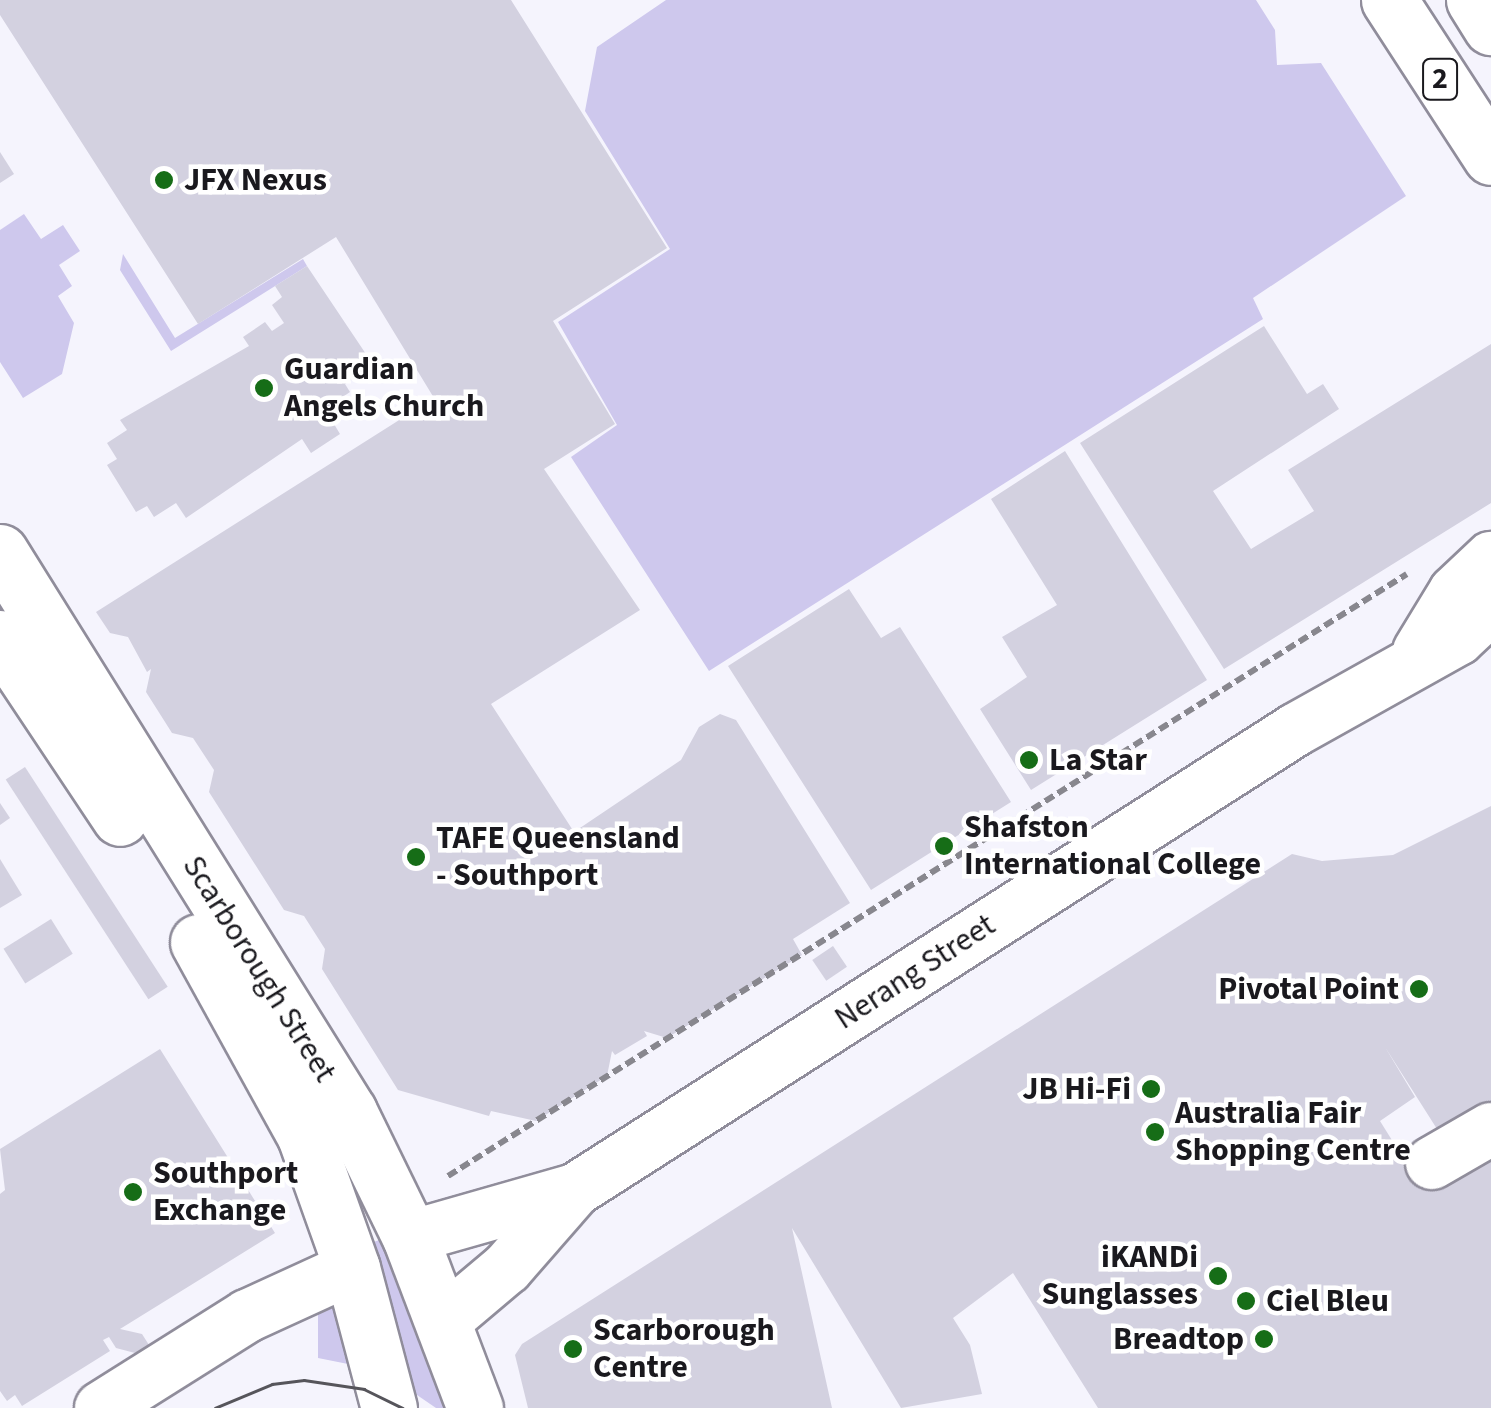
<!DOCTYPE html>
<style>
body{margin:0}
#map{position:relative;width:1491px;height:1408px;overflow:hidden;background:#f5f4fd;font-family:"Source Sans 3",sans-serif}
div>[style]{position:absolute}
.green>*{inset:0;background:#cec8ed}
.building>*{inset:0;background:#d3d1e0;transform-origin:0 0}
.path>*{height:6px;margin-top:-3px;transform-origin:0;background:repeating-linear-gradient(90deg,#88878e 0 10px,transparent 0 15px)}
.roads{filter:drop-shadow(2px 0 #908d9b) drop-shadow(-2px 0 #908d9b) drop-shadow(0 2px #908d9b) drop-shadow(0 -2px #908d9b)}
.minor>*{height:52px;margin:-26px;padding:0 26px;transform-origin:26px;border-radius:26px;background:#fff}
.major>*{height:55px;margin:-27.5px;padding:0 27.5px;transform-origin:27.5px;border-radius:27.5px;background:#fff}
.highway>*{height:55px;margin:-27.5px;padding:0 27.5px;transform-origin:27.5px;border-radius:27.5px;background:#fff}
.tram>*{height:2.5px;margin:-1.25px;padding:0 1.25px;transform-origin:1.25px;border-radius:1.25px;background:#56555b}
.dots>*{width:28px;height:28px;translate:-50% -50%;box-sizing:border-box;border:5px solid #fff;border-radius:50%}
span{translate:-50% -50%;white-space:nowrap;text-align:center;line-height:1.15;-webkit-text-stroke:9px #fff;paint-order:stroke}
.shield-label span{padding:2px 8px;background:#fff;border:2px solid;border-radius:8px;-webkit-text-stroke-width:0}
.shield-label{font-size:30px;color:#1a191e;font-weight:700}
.poi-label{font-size:32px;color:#1a191e;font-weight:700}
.left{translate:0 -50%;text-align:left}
.right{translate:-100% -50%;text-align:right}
.street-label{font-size:32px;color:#1a191e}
</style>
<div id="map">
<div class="green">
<div style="clip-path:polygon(666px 0,1256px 0,1275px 30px,1277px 65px,1321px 63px,1406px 196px,1253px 298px,1263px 319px,709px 671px,571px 457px,617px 425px,558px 322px,670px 249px,585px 111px,597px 47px)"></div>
<div style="clip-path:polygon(24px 214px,41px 239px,63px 225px,80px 251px,59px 265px,72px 286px,58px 296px,74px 323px,62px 374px,23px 398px,0 362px,0 230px)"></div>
<div style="clip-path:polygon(123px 254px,175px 338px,303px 259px,307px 266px,171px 351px,120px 270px)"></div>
<div style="clip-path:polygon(391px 1236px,459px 1408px,436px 1408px,398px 1382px,362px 1246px)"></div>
<div style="clip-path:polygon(333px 1301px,358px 1366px,318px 1358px,318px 1308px)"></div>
</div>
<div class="building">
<div style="clip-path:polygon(0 0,511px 0,667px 248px,553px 321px,615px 424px,544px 469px,640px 610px,491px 704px,574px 832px,681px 760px,699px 727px,720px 714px,736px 720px,850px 903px,793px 939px,802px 955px,667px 1038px,644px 1031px,647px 1036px,615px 1055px,612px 1051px,607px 1076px,536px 1121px,491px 1111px,489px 1116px,398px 1090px,322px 969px,325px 949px,304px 916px,284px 910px,209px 792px,214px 770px,193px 738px,172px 733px,146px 692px,151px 669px,147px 672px,128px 637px,110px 633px,96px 612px,434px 398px,336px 237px,198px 324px,0 15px)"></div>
<div style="clip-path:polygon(0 152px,14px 174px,0 183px)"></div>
<div style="clip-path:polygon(307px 266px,374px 366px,345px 384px,350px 392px,325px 409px,340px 434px,311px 453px,302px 439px,186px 518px,176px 503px,154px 517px,147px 506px,136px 512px,107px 465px,117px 459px,107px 443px,127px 430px,120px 420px,249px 346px,243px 337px,265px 322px,272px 331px,284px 323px,272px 305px,282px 297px,275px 286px)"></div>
<div style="clip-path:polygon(1264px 326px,1307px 394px,1323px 384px,1339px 409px,1213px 491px,1251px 549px,1314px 511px,1288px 470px,1491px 344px,1491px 503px,1224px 669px,1080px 443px)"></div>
<div style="clip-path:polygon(1065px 451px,1207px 680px,1031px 790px,980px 709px,1027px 677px,1002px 637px,1057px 605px,991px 499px)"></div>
<div style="clip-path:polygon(849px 589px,881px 638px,900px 627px,1011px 802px,871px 890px,728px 666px)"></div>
<div style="left:25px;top:767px;width:262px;height:23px;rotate:57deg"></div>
<div style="clip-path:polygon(0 803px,10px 818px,0 825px)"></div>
<div style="clip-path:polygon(1491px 806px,1491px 1111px,1462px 1129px,1454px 1118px,1437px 1129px,1385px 1047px,1415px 1097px,1380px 1121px,1420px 1185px,1491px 1143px,1491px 1408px,1098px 1408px,1013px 1273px,953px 1318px,970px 1345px,982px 1394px,901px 1408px,792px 1228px,832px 1408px,528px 1408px,515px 1355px,522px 1344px,1292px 854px,1322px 861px,1393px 855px)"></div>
<div style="clip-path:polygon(0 859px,22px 895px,0 908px)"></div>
<div style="left:51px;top:919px;width:41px;height:56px;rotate:58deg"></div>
<div style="left:833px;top:946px;width:25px;height:25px;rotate:56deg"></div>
<div style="clip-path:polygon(160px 1049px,275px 1233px,120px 1329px,142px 1334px,149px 1345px,135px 1353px,116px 1348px,109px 1337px,103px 1340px,110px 1351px,22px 1406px,15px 1395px,7px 1401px,0 1391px,0 1194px,5px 1190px,0 1149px)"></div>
</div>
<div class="path">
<div style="left:448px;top:1176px;width:1132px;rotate:-32.12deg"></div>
</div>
<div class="roads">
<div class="minor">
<div style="left:1419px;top:651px;width:69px;rotate:-58.6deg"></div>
<div style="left:1455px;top:592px;width:50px;rotate:-43.4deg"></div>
<div style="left:1432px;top:1163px;width:68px;rotate:-30deg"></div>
<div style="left:410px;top:1237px;width:172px;rotate:-15.9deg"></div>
<div style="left:575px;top:1190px;width:854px;rotate:-32.57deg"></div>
<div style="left:1295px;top:730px;width:187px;rotate:-29.2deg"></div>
<div style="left:1458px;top:639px;width:45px;rotate:-43.2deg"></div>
<div style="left:444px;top:1321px;width:82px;rotate:-40.1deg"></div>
<div style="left:507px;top:1268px;width:103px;rotate:-48.9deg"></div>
<div style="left:101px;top:1408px;width:173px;rotate:-32.2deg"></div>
<div style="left:247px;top:1316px;width:115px;rotate:-24.6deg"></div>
</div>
<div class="major">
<div style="left:0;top:552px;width:660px;rotate:58.07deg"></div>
<div style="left:349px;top:1112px;width:139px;rotate:64deg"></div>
<div style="left:410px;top:1237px;width:183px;rotate:69.2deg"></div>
<div style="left:0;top:638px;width:216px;rotate:56.3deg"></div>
<div style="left:198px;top:942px;width:222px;rotate:61.1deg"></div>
<div style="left:305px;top:1136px;width:140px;rotate:70.4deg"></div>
<div style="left:352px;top:1268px;width:145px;rotate:75.2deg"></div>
</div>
<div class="highway">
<div style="left:1389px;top:0;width:187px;rotate:57deg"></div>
<div style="left:1474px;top:0;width:32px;rotate:58deg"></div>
</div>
</div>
<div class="tram">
<div style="left:215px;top:1408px;width:62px;rotate:-22.8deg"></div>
<div style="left:272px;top:1384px;width:32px;rotate:-7deg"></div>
<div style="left:304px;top:1380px;width:61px;rotate:8.5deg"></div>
<div style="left:364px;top:1389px;width:43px;rotate:26deg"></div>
</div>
<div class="dots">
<div style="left:164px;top:180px;background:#166d17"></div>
<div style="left:264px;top:388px;background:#166d17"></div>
<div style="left:1029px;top:760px;background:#166d17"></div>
<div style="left:944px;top:846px;background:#166d17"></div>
<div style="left:416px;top:857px;background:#166d17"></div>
<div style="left:1419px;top:989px;background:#166d17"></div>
<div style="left:1151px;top:1089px;background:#166d17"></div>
<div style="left:1155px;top:1132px;background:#166d17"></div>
<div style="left:133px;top:1192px;background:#166d17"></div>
<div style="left:1218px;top:1276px;background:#166d17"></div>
<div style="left:1246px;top:1301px;background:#166d17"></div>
<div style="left:1264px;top:1339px;background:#166d17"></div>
<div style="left:573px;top:1349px;background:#166d17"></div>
</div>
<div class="shield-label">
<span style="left:1440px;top:79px">2</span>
</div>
<div class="poi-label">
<span class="left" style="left:184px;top:180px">JFX Nexus</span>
<span class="left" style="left:284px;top:388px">Guardian<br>Angels Church</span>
<span class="left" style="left:1049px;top:760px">La Star</span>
<span class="left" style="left:964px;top:846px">Shafston<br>International College</span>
<span class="left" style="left:436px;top:857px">TAFE Queensland<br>- Southport</span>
<span class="right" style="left:1399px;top:989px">Pivotal Point</span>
<span class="right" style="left:1131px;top:1089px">JB Hi-Fi</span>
<span class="left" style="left:1175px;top:1132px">Australia Fair<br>Shopping Centre</span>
<span class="left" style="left:153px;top:1192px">Southport<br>Exchange</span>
<span class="right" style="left:1198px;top:1276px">iKANDi<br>Sunglasses</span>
<span class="left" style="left:1266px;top:1301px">Ciel Bleu</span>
<span class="left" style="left:593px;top:1349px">Scarborough<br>Centre</span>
<span class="right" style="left:1244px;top:1339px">Breadtop</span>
</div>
<div class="street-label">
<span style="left:259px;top:969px;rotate:58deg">Scarborough Street</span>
<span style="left:915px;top:972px;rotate:-33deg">Nerang Street</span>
</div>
</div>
